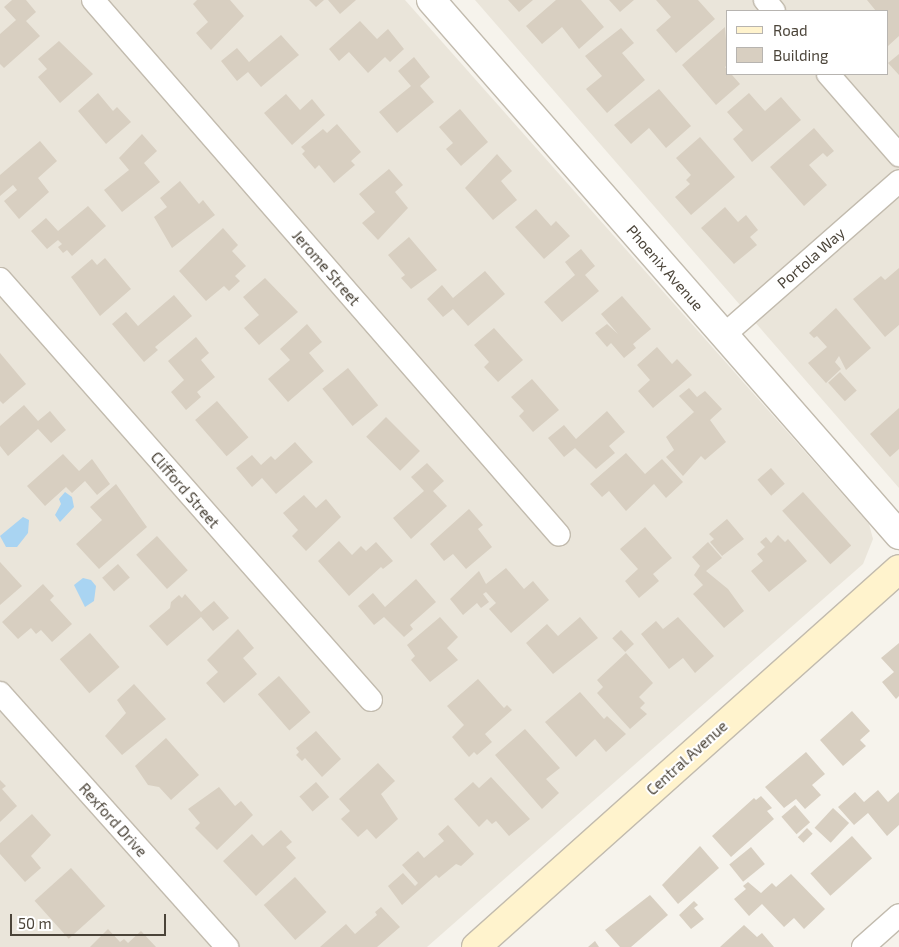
<!DOCTYPE html>
<style>
body{margin:0}
#map{position:relative;width:899px;height:947px;overflow:hidden;background:#f6f3ec;font-family:"Exo 2",sans-serif}
div>[style]{position:absolute}
.residential>*{inset:0;background:#eae5da}
.water>*{inset:0;background:#a9d4f2}
.building>*{inset:0;background:#d8cfc1;transform-origin:0 0}
.roads{filter:drop-shadow(1px 0 #c2bbae) drop-shadow(-1px 0 #c2bbae) drop-shadow(0 1px #c2bbae) drop-shadow(0 -1px #c2bbae)}
.minor>*{height:22px;margin:-11px;padding:0 11px;transform-origin:11px;border-radius:11px;background:#fff}
.tertiary>*{height:28px;margin:-14px;padding:0 14px;transform-origin:14px;border-radius:14px;background:#fff}
.secondary>*{height:28px;margin:-14px;padding:0 14px;transform-origin:14px;border-radius:14px;background:#fff3cd}
span{translate:-50% -50%;white-space:nowrap;text-align:center;line-height:1.15;-webkit-text-stroke:4px #fff;paint-order:stroke}
.street-label{font-size:15px;color:#4b4439}
.legend{position:absolute;left:726px;top:10px;width:162px;height:65px;box-sizing:border-box;background:#fff;border:1px solid #b7b4b0;margin:0;padding:6px 9px;list-style:none;font-size:15px;color:#4b4439}
.legend li{display:flex;align-items:center;gap:10px;height:25px}
.legend b{width:25px;border:1px solid #b7b4b0}
.scale{position:absolute;left:10px;top:914px;width:156px;height:22px;box-sizing:border-box;border:2px solid #4b4439;border-top:0;padding-left:6px;font-size:15px;line-height:18px;white-space:nowrap;color:#4b4439;-webkit-text-stroke:4px #fff;paint-order:stroke}
</style>
<div id="map">
<div class="residential">
<div style="clip-path:polygon(0 0,405px 0,869px 524px,873px 539px,863px 564px,427px 947px,0 947px)"></div>
<div style="clip-path:polygon(evenodd,475px 0,899px 0,899px 488px,475px 0,728px 11px,888px 11px,888px 74px,728px 74px,728px 11px)"></div>
</div>
<div class="water">
<div style="clip-path:polygon(65px 492px,72px 497px,74px 507px,60px 522px,55px 515px,61px 504px,59px 499px)"></div>
<div style="clip-path:polygon(23px 517px,29px 520px,28px 533px,17px 547px,6px 547px,0 536px)"></div>
<div style="clip-path:polygon(83px 578px,91px 580px,96px 586px,94px 601px,85px 607px,74px 585px)"></div>
</div>
<div class="building">
<div style="clip-path:polygon(12px 0,26px 0,36px 12px,26px 21px,40px 36px,4px 68px,0 64px,0 34px,16px 20px,4px 7px)"></div>
<div style="clip-path:polygon(197px 0,230px 0,244px 16px,211px 50px,196px 33px,208px 22px,193px 4px)"></div>
<div style="clip-path:polygon(309px 0,324px 0,316px 7px)"></div>
<div style="clip-path:polygon(328px 0,356px 0,340px 14px)"></div>
<div style="clip-path:polygon(508px 0,533px 0,519px 12px)"></div>
<div style="clip-path:polygon(556px 0,581px 0,604px 27px,579px 49px,562px 27px,542px 44px,526px 26px)"></div>
<div style="clip-path:polygon(609px 0,634px 0,620px 12px)"></div>
<div style="clip-path:polygon(656px 0,698px 0,715px 19px,676px 53px,656px 30px,671px 17px)"></div>
<div style="clip-path:polygon(867px 0,899px 0,899px 36px,888px 46px,888px 11px,876px 11px)"></div>
<div style="clip-path:polygon(360px 21px,377px 39px,388px 29px,404px 49px,390px 62px,385px 57px,368px 73px,349px 52px,339px 61px,329px 49px)"></div>
<div style="clip-path:polygon(725px 27px,728px 65px,725px 67px,740px 84px,716px 105px,682px 65px)"></div>
<div style="clip-path:polygon(621px 28px,634px 43px,622px 53px,645px 80px,607px 113px,586px 89px,602px 76px,585px 56px)"></div>
<div style="clip-path:polygon(281px 35px,299px 55px,261px 87px,248px 72px,237px 81px,221px 61px,237px 48px,249px 62px)"></div>
<div style="clip-path:polygon(59px 41px,93px 74px,60px 103px,38px 77px,47px 69px,38px 59px)"></div>
<div style="clip-path:polygon(899px 54px,899px 75px,888px 63px)"></div>
<div style="clip-path:polygon(414px 57px,430px 77px,420px 86px,434px 102px,397px 133px,379px 112px,411px 86px,398px 71px)"></div>
<div style="clip-path:polygon(659px 89px,691px 126px,666px 148px,649px 128px,631px 144px,614px 125px)"></div>
<div style="clip-path:polygon(98px 93px,113px 111px,117px 107px,131px 122px,106px 144px,78px 111px)"></div>
<div style="clip-path:polygon(749px 93px,765px 111px,781px 97px,801px 120px,752px 162px,733px 139px,743px 130px,727px 112px)"></div>
<div style="clip-path:polygon(286px 94px,300px 110px,312px 99px,325px 115px,292px 145px,264px 113px)"></div>
<div style="clip-path:polygon(460px 109px,488px 142px,461px 166px,446px 149px,453px 143px,439px 127px)"></div>
<div style="clip-path:polygon(337px 124px,361px 152px,351px 161px,355px 165px,334px 183px,319px 165px,315px 169px,302px 154px,305px 151px,301px 147px,323px 129px,327px 133px)"></div>
<div style="clip-path:polygon(814px 128px,834px 151px,827px 157px,823px 153px,809px 165px,827px 185px,804px 206px,770px 167px)"></div>
<div style="clip-path:polygon(142px 134px,157px 151px,144px 163px,160px 182px,122px 212px,104px 190px,129px 170px,119px 158px)"></div>
<div style="clip-path:polygon(700px 137px,735px 177px,691px 215px,675px 197px,690px 184px,686px 180px,691px 175px,676px 158px)"></div>
<div style="clip-path:polygon(40px 141px,57px 161px,38px 178px,49px 192px,19px 219px,4px 201px,17px 190px,13px 185px,0 196px,0 175px)"></div>
<div style="clip-path:polygon(497px 154px,512px 171px,501px 181px,517px 200px,493px 220px,465px 188px)"></div>
<div style="clip-path:polygon(389px 169px,403px 185px,395px 192px,408px 208px,378px 240px,362px 223px,375px 212px,359px 194px)"></div>
<div style="clip-path:polygon(180px 181px,199px 204px,203px 200px,215px 215px,172px 248px,154px 217px,167px 207px,160px 198px)"></div>
<div style="clip-path:polygon(88px 206px,106px 226px,72px 256px,67px 250px,63px 253px,58px 247px,62px 244px,58px 240px,47px 249px,31px 231px,46px 218px,58px 231px)"></div>
<div style="clip-path:polygon(725px 207px,738px 222px,746px 215px,758px 230px,750px 237px,757px 245px,734px 264px,701px 228px)"></div>
<div style="clip-path:polygon(536px 209px,551px 226px,556px 221px,570px 236px,544px 259px,515px 227px)"></div>
<div style="clip-path:polygon(223px 228px,238px 245px,232px 251px,246px 266px,235px 276px,240px 281px,229px 291px,224px 286px,206px 301px,179px 271px)"></div>
<div style="clip-path:polygon(409px 237px,437px 270px,411px 289px,401px 278px,405px 275px,388px 255px)"></div>
<div style="clip-path:polygon(581px 249px,595px 266px,585px 275px,599px 291px,562px 322px,544px 302px,575px 275px,565px 262px)"></div>
<div style="clip-path:polygon(105px 258px,131px 289px,100px 316px,71px 277px,92px 259px,97px 265px)"></div>
<div style="clip-path:polygon(899px 268px,899px 325px,885px 337px,853px 299px,881px 276px,885px 280px)"></div>
<div style="clip-path:polygon(485px 271px,505px 294px,468px 326px,453px 309px,443px 317px,427px 299px,442px 285px,453px 298px)"></div>
<div style="clip-path:polygon(265px 278px,298px 312px,259px 345px,244px 328px,259px 315px,243px 297px)"></div>
<div style="clip-path:polygon(174px 295px,192px 316px,155px 347px,158px 350px,144px 362px,112px 324px,126px 312px,138px 326px)"></div>
<div style="clip-path:polygon(622px 296px,651px 329px,633px 344px,636px 348px,624px 358px,611px 343px,607px 347px,595px 333px,607px 324px,618px 334px,601px 314px)"></div>
<div style="clip-path:polygon(836px 308px,871px 348px,846px 370px,839px 356px,835px 362px,841px 369px,826px 383px,808px 363px,827px 347px,817px 336px,814px 338px,809px 333px)"></div>
<div style="clip-path:polygon(307px 324px,322px 342px,309px 353px,324px 371px,288px 402px,268px 379px,290px 360px,280px 349px)"></div>
<div style="clip-path:polygon(494px 328px,523px 360px,498px 382px,484px 367px,489px 362px,474px 345px)"></div>
<div style="clip-path:polygon(196px 337px,209px 353px,201px 360px,215px 377px,197px 392px,201px 397px,186px 410px,171px 392px,184px 380px,168px 361px)"></div>
<div style="clip-path:polygon(657px 347px,672px 364px,677px 359px,692px 375px,653px 408px,638px 391px,650px 380px,637px 365px)"></div>
<div style="clip-path:polygon(0 353px,26px 384px,3px 404px,0 401px)"></div>
<div style="left:348px;top:368px;width:48px;height:33px;rotate:51deg"></div>
<div style="left:840px;top:372px;width:25px;height:16px;rotate:48deg"></div>
<div style="clip-path:polygon(532px 379px,559px 410px,533px 432px,519px 416px,524px 411px,511px 397px)"></div>
<div style="clip-path:polygon(689px 388px,697px 397px,705px 391px,722px 409px,710px 420px,726px 442px,705px 460px,701px 456px,683px 476px,666px 457px,674px 450px,666px 437px,694px 412px,679px 396px)"></div>
<div style="left:217px;top:401px;width:48px;height:29px;rotate:49deg"></div>
<div style="clip-path:polygon(24px 405px,38px 421px,50px 411px,66px 430px,51px 443px,38px 429px,8px 456px,0 446px,0 426px)"></div>
<div style="clip-path:polygon(899px 408px,899px 449px,890px 457px,870px 434px)"></div>
<div style="clip-path:polygon(607px 411px,625px 432px,609px 446px,615px 453px,596px 469px,575px 448px,564px 457px,548px 438px,564px 425px,576px 439px)"></div>
<div style="left:386px;top:417px;width:48px;height:28px;rotate:45deg"></div>
<div style="clip-path:polygon(295px 442px,313px 462px,276px 494px,262px 478px,252px 487px,236px 468px,252px 455px,261px 465px,271px 456px,275px 460px)"></div>
<div style="clip-path:polygon(626px 453px,645px 474px,662px 459px,683px 482px,666px 498px,654px 484px,626px 511px,609px 491px,602px 497px,590px 484px)"></div>
<div style="clip-path:polygon(63px 454px,79px 471px,92px 459px,110px 484px,97px 495px,85px 481px,72px 493px,66px 487px,45px 506px,27px 486px)"></div>
<div style="clip-path:polygon(427px 463px,444px 481px,433px 491px,447px 506px,411px 539px,393px 518px,424px 491px,411px 477px)"></div>
<div style="left:771px;top:468px;width:21px;height:18px;rotate:49deg"></div>
<div style="clip-path:polygon(116px 484px,147px 527px,99px 569px,76px 544px,102px 520px,90px 507px)"></div>
<div style="left:803px;top:492px;width:72px;height:28px;rotate:48deg"></div>
<div style="clip-path:polygon(304px 495px,316px 508px,326px 499px,341px 517px,306px 551px,292px 536px,298px 530px,283px 513px)"></div>
<div style="clip-path:polygon(469px 509px,483px 525px,478px 529px,492px 547px,466px 569px,453px 554px,444px 561px,430px 544px)"></div>
<div style="clip-path:polygon(727px 519px,744px 539px,722px 556px,710px 542px,714px 539px,709px 534px)"></div>
<div style="clip-path:polygon(645px 527px,672px 558px,653px 574px,659px 581px,639px 598px,625px 581px,638px 569px,620px 549px)"></div>
<div style="clip-path:polygon(778px 535px,785px 542px,788px 539px,807px 561px,769px 592px,751px 571px,763px 561px,757px 554px,765px 547px,760px 542px,766px 537px,771px 543px)"></div>
<div style="left:157px;top:536px;width:46px;height:28px;rotate:48deg"></div>
<div style="clip-path:polygon(339px 541px,352px 555px,361px 546px,366px 551px,376px 542px,393px 561px,383px 569px,381px 567px,349px 596px,318px 561px)"></div>
<div style="clip-path:polygon(708px 542px,722px 558px,706px 571px,728px 589px,744px 611px,724px 628px,693px 594px,703px 585px,694px 575px,700px 566px,692px 557px)"></div>
<div style="clip-path:polygon(0 562px,22px 586px,0 605px)"></div>
<div style="left:118px;top:564px;width:18px;height:21px;rotate:49deg"></div>
<div style="clip-path:polygon(506px 568px,524px 589px,533px 581px,549px 600px,511px 633px,489px 609px,496px 603px,486px 592px,483px 594px,489px 602px,481px 608px,477px 603px,463px 615px,450px 599px,479px 571px,486px 584px)"></div>
<div style="clip-path:polygon(416px 579px,436px 602px,410px 625px,413px 629px,404px 637px,384px 617px,374px 625px,358px 606px,373px 593px,385px 607px)"></div>
<div style="clip-path:polygon(43px 584px,54px 596px,50px 600px,72px 624px,52px 642px,41px 630px,36px 634px,31px 628px,18px 639px,2px 622px)"></div>
<div style="clip-path:polygon(185px 594px,201px 612px,214px 601px,229px 618px,213px 631px,201px 617px,167px 646px,149px 626px,170px 608px,171px 602px,179px 595px,182px 598px)"></div>
<div style="clip-path:polygon(440px 617px,458px 637px,447px 648px,458px 660px,430px 682px,411px 660px,415px 656px,407px 645px)"></div>
<div style="clip-path:polygon(580px 617px,598px 638px,553px 674px,526px 643px,547px 624px,558px 636px)"></div>
<div style="clip-path:polygon(678px 617px,714px 656px,695px 673px,683px 658px,669px 669px,641px 634px,656px 621px,663px 629px)"></div>
<div style="clip-path:polygon(238px 629px,254px 648px,243px 658px,257px 674px,224px 703px,206px 683px,218px 672px,207px 660px)"></div>
<div style="left:621px;top:630px;width:19px;height:12px;rotate:47deg"></div>
<div style="left:90px;top:633px;width:45px;height:40px;rotate:49deg"></div>
<div style="clip-path:polygon(899px 643px,899px 696px,896px 699px,882px 682px,894px 672px,881px 658px)"></div>
<div style="clip-path:polygon(626px 653px,653px 683px,639px 697px,645px 703px,640px 708px,647px 714px,630px 729px,597px 693px,603px 687px,597px 680px)"></div>
<div style="left:279px;top:676px;width:48px;height:28px;rotate:49deg"></div>
<div style="clip-path:polygon(478px 679px,504px 708px,507px 705px,512px 710px,485px 734px,492px 742px,477px 755px,474px 752px,469px 757px,452px 737px,464px 725px,447px 706px)"></div>
<div style="clip-path:polygon(134px 684px,166px 719px,122px 755px,105px 736px,126px 713px,117px 700px)"></div>
<div style="clip-path:polygon(580px 692px,604px 719px,607px 716px,626px 734px,606px 752px,595px 739px,576px 757px,545px 722px)"></div>
<div style="clip-path:polygon(852px 711px,870px 731px,860px 740px,866px 746px,843px 766px,820px 740px)"></div>
<div style="clip-path:polygon(525px 729px,560px 768px,546px 779px,559px 793px,542px 809px,495px 755px)"></div>
<div style="clip-path:polygon(316px 731px,341px 759px,322px 777px,305px 758px,302px 761px,296px 755px,299px 752px,296px 748px)"></div>
<div style="clip-path:polygon(166px 738px,199px 775px,171px 800px,159px 787px,148px 785px,135px 766px)"></div>
<div style="clip-path:polygon(806px 752px,825px 774px,812px 785px,821px 795px,805px 809px,796px 799px,784px 808px,765px 787px)"></div>
<div style="clip-path:polygon(378px 763px,395px 781px,381px 794px,398px 819px,376px 839px,367px 829px,358px 837px,341px 819px,350px 811px,339px 799px)"></div>
<div style="clip-path:polygon(491px 777px,530px 819px,509px 836px,496px 821px,492px 824px,487px 819px,479px 827px,454px 799px,473px 782px,479px 788px)"></div>
<div style="clip-path:polygon(0 780px,6px 786px,2px 789px,17px 806px,0 822px)"></div>
<div style="left:316px;top:782px;width:20px;height:22px;rotate:49deg"></div>
<div style="clip-path:polygon(219px 787px,235px 806px,241px 801px,253px 815px,217px 850px,195px 828px,200px 823px,188px 809px)"></div>
<div style="clip-path:polygon(878px 790px,888px 802px,899px 792px,899px 825px,887px 836px,868px 813px,854px 825px,838px 807px,855px 792px,864px 802px)"></div>
<div style="clip-path:polygon(761px 796px,772px 808px,767px 811px,774px 819px,731px 857px,712px 836px,754px 798px,756px 800px)"></div>
<div style="left:795px;top:805px;width:23px;height:18px;rotate:49deg"></div>
<div style="left:833px;top:808px;width:22px;height:27px;rotate:43deg"></div>
<div style="clip-path:polygon(32px 814px,51px 835px,31px 856px,41px 868px,25px 882px,0 854px,0 843px)"></div>
<div style="clip-path:polygon(448px 825px,474px 854px,461px 866px,456px 864px,439px 878px,436px 875px,402px 905px,388px 886px,403px 873px,415px 886px,418px 883px,402px 865px,418px 851px,424px 858px,444px 841px,438px 834px)"></div>
<div style="left:807px;top:828px;width:8px;height:13px;rotate:45deg"></div>
<div style="clip-path:polygon(281px 830px,292px 842px,286px 847px,296px 858px,256px 896px,223px 861px,252px 834px,263px 846px)"></div>
<div style="left:852px;top:836px;width:30px;height:56px;rotate:48deg"></div>
<div style="clip-path:polygon(700px 846px,719px 868px,678px 904px,662px 885px)"></div>
<div style="left:751px;top:847px;width:22px;height:28px;rotate:51deg"></div>
<div style="left:71px;top:868px;width:51px;height:49px;rotate:48deg"></div>
<div style="clip-path:polygon(791px 874px,825px 909px,804px 929px,794px 918px,784px 927px,762px 904px,749px 916px,734px 899px,746px 889px,743px 886px,748px 882px,761px 893px,772px 883px,776px 887px)"></div>
<div style="left:295px;top:877px;width:47px;height:42px;rotate:48deg"></div>
<div style="clip-path:polygon(650px 895px,668px 915px,631px 947px,620px 947px,605px 930px)"></div>
<div style="clip-path:polygon(694px 901px,698px 905px,694px 908px,704px 919px,691px 929px,679px 915px)"></div>
<div style="clip-path:polygon(381px 907px,400px 927px,377px 947px,320px 947px,346px 924px,355px 934px,377px 915px,375px 912px)"></div>
<div style="clip-path:polygon(744px 925px,757px 937px,762px 933px,774px 947px,720px 947px)"></div>
<div style="clip-path:polygon(108px 929px,120px 942px,124px 939px,128px 943px,141px 931px,156px 947px,90px 947px)"></div>
<div style="clip-path:polygon(595px 941px,599px 947px,588px 947px)"></div>
</div>
<div class="roads">
<div class="minor">
<div style="left:93px;top:0;width:709px;rotate:48.94deg"></div>
<div style="left:765px;top:0;width:14px;rotate:51deg"></div>
<div style="left:828px;top:74px;width:108px;rotate:48.8deg"></div>
<div style="left:0;top:279px;width:561px;rotate:48.61deg"></div>
<div style="left:724px;top:335px;width:233px;rotate:-41.3deg"></div>
<div style="left:0;top:693px;width:341px;rotate:48.2deg"></div>
<div style="left:863px;top:947px;width:48px;rotate:-41.6deg"></div>
</div>
<div class="tertiary">
<div style="left:431px;top:0;width:711px;rotate:48.82deg"></div>
</div>
<div class="secondary">
<div style="left:476px;top:947px;width:567px;rotate:-41.78deg"></div>
</div>
</div>
<div class="street-label">
<span style="left:811px;top:258px;rotate:-41deg">Portola Way</span>
<span style="left:326px;top:268px;rotate:49deg">Jerome Street</span>
<span style="left:665px;top:268px;rotate:49deg">Phoenix Avenue</span>
<span style="left:185px;top:490px;rotate:49deg">Clifford Street</span>
<span style="left:687px;top:758px;rotate:-42deg">Central Avenue</span>
<span style="left:113px;top:820px;rotate:48deg">Rexford Drive</span>
</div>
<ul class="legend">
<li><b style="height:6px;background:#fff3cd"></b>Road</li>
<li><b style="height:14px;background:#d8cfc1"></b>Building</li>
</ul>
<div class="scale">50 m</div>
</div>
